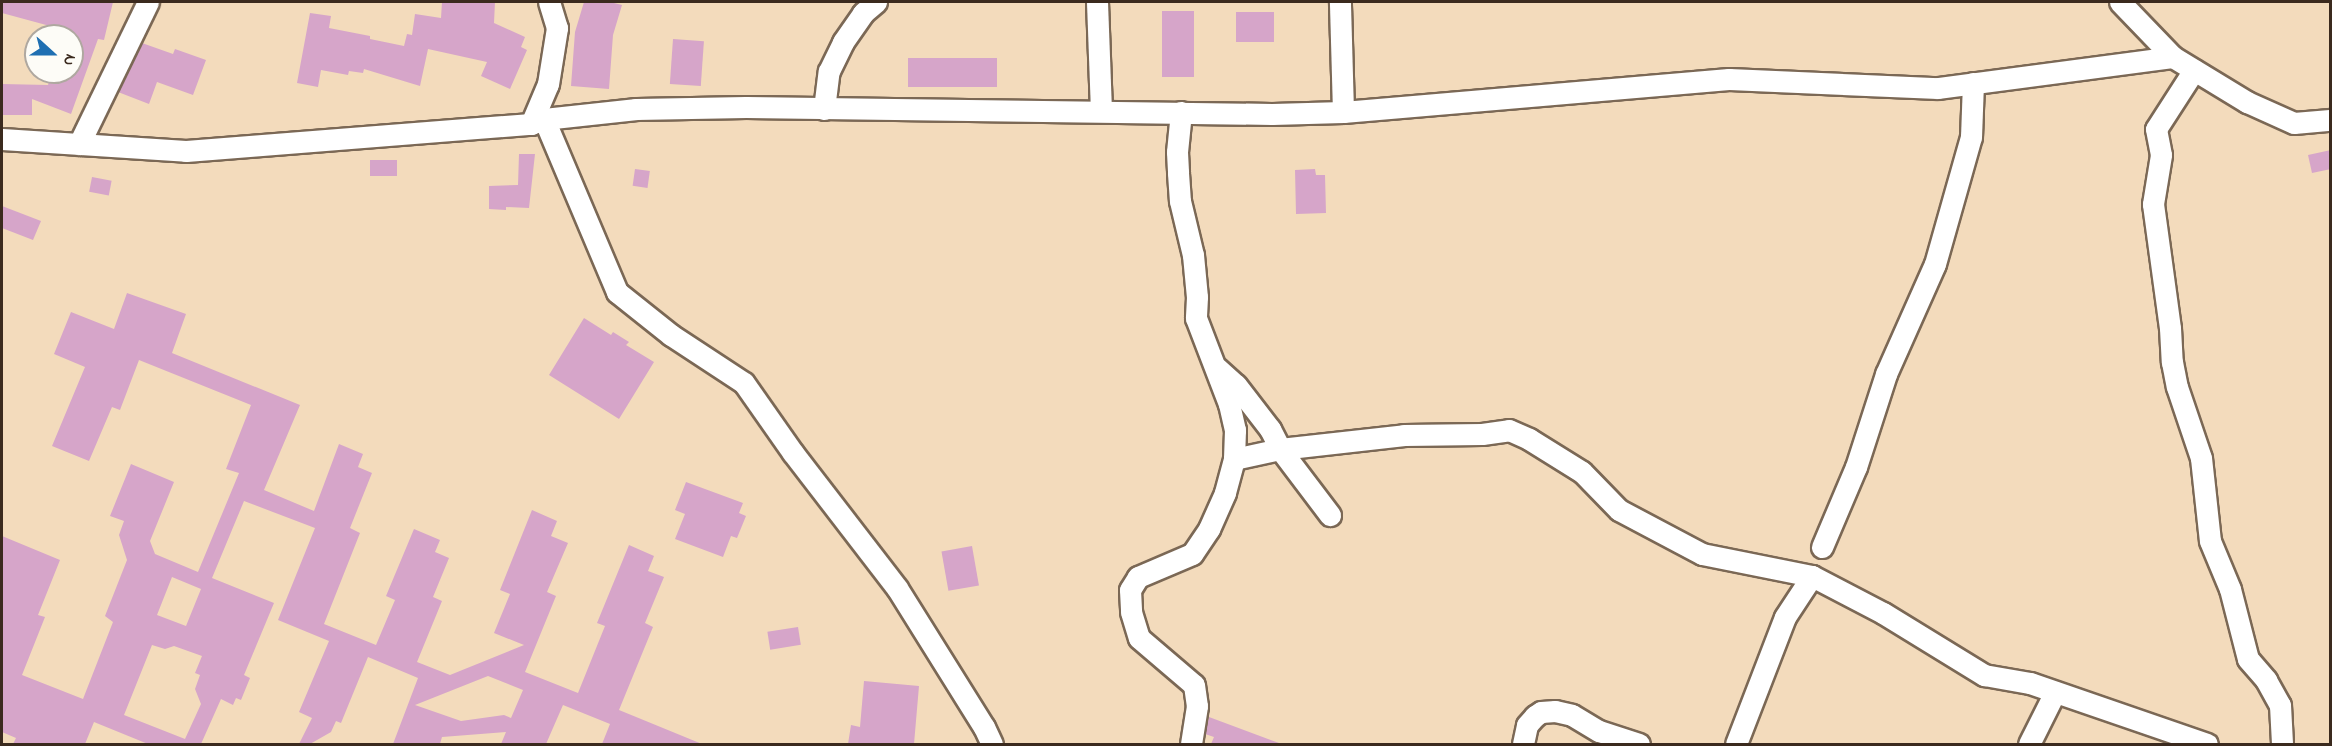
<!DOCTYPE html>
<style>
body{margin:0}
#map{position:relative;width:2332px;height:746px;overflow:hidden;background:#f3dbbc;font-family:"Indie Flower",sans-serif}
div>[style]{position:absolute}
.building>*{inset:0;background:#d6a5c9;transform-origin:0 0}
.roads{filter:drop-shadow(2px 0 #7b6855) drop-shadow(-2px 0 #7b6855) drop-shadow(0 2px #7b6855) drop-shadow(0 -2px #7b6855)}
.minor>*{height:21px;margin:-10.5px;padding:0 10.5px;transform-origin:10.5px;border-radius:10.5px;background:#fff}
span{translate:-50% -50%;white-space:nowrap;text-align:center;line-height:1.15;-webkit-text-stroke:6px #fdfcf7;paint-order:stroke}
.frame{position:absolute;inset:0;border:3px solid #3b2a1e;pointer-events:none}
.north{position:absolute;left:24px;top:24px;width:60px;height:60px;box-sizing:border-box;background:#fdfcf7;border:2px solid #afa8a0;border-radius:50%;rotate:111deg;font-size:16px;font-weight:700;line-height:24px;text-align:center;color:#3b2a1e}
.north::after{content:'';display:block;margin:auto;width:21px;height:27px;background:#1f6fb2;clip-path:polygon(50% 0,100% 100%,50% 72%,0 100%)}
</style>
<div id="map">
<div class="building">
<div style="clip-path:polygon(2px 2px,113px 2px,104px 40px,98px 39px,71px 114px,32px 99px,32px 115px,2px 115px,2px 84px,48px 85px,52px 72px,72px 72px,72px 32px,2px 13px)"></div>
<div style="clip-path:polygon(442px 2px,495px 2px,494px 23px,525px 37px,521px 47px,527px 50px,510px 89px,481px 76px,487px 62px,428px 49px,420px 86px,364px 69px,363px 73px,349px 71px,348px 75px,321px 70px,318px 87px,297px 83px,310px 13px,331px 16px,329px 28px,370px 36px,370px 39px,404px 46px,407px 34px,412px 35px,415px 14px,441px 18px)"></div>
<div style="clip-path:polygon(584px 2px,610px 2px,622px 5px,613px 35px,609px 89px,571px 86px,575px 32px)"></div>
<div style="left:1162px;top:11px;width:32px;height:66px"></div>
<div style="left:1236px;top:12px;width:38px;height:30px"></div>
<div style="left:673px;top:39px;width:31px;height:45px;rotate:4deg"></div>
<div style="clip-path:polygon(142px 43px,173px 54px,175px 49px,206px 60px,193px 95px,157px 82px,149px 104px,118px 92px)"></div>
<div style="left:997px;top:58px;width:29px;height:89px;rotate:90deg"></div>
<div style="clip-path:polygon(2331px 150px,2331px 169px,2312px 173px,2308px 155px)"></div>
<div style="clip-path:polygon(519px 154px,535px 154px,529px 208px,506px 207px,506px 210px,489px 209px,489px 186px,518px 185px)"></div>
<div style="left:370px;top:160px;width:27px;height:16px"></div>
<div style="left:635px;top:169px;width:15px;height:17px;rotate:8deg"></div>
<div style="clip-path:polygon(1315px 169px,1316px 175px,1325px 175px,1326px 213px,1296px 214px,1295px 170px)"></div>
<div style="left:92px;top:177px;width:20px;height:15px;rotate:11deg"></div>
<div style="clip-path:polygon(2px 206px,41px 221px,33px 240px,2px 228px)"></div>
<div style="clip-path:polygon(evenodd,127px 293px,186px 314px,172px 353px,300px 405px,264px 490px,314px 511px,339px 444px,363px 454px,358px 467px,372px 473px,350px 528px,360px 533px,324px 624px,376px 645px,395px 600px,386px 596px,414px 529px,440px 540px,435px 552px,449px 558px,433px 597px,442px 601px,417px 662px,450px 675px,524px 645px,494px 633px,510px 594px,500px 590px,532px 510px,557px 521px,551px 536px,568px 543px,547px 592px,556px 596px,525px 672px,578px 693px,605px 626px,597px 623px,629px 545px,654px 556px,648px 571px,664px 577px,645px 623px,653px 627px,619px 710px,702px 744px,602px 744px,610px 724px,563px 705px,546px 744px,501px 744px,506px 732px,442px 737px,440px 744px,393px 744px,418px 678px,368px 657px,341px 723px,336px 721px,331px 732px,310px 744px,299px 744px,312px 718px,299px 712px,329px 641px,278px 620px,315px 528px,244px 501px,212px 578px,274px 603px,244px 675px,250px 678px,241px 700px,236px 698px,233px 705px,221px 699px,201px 744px,148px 744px,94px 722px,85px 744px,13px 744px,16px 738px,2px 732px,2px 536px,60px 560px,38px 615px,45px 617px,22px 675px,83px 699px,113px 622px,105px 616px,127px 560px,119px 535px,124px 521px,110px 516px,131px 464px,174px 482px,150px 541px,155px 554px,198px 572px,239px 473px,226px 469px,251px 405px,139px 360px,120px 410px,112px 407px,89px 461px,52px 446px,85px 367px,54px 354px,71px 312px,114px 329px,127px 293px,172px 577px,201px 589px,186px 626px,157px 615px,172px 577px,127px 293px,152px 645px,165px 649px,174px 646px,202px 656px,195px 673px,200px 675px,195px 689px,201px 704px,185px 739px,124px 715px,152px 645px,127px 293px,488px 676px,523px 690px,511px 718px,504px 715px,461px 721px,415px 705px,488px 676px)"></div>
<div style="clip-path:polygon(584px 318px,611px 335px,613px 332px,629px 342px,626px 345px,654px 362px,619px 419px,549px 375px)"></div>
<div style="clip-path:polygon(686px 482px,743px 503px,739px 513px,746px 516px,737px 538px,731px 536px,723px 557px,675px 539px,685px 514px,675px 510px)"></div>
<div style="left:972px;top:546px;width:40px;height:31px;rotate:80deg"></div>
<div style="left:798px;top:627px;width:18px;height:31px;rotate:81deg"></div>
<div style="clip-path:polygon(864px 681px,919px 686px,914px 744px,848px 744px,851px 725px,860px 727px)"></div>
<div style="clip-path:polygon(1209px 717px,1279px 743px,1279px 744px,1211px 744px,1214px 737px,1205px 734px)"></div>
</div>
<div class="roads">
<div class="minor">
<div style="left:1097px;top:2px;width:109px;rotate:87.9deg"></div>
<div style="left:2120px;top:2px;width:76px;rotate:46.1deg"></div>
<div style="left:2173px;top:57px;width:87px;rotate:31.3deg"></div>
<div style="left:2247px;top:102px;width:51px;rotate:24.1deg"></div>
<div style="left:2294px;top:123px;width:36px;rotate:-5deg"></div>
<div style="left:2194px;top:70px;width:70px;rotate:122.8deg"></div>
<div style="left:2156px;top:129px;width:26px;rotate:79deg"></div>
<div style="left:2161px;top:155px;width:50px;rotate:99.3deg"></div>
<div style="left:2153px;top:204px;width:125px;rotate:82.2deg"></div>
<div style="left:2170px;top:328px;width:34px;rotate:87deg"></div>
<div style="left:2172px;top:362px;width:25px;rotate:79deg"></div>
<div style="left:2177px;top:387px;width:75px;rotate:71.3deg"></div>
<div style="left:2201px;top:458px;width:83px;rotate:83.8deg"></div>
<div style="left:2210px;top:541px;width:52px;rotate:67.4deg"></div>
<div style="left:2230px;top:589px;width:72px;rotate:75.6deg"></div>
<div style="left:2248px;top:659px;width:28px;rotate:49deg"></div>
<div style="left:2266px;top:680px;width:29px;rotate:61deg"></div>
<div style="left:2280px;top:705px;width:39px;rotate:87deg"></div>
<div style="left:824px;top:109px;width:38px;rotate:-83deg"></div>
<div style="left:829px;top:71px;width:32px;rotate:-64deg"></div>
<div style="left:843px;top:42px;width:35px;rotate:-55deg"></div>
<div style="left:863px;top:13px;width:17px;rotate:-40deg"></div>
<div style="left:1181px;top:112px;width:40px;rotate:95.7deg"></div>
<div style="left:1177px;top:152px;width:21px;rotate:87deg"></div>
<div style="left:1178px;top:173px;width:28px;rotate:86deg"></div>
<div style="left:1180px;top:201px;width:56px;rotate:76.5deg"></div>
<div style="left:1193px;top:255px;width:42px;rotate:84.6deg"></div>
<div style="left:1197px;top:297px;width:21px;rotate:93deg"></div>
<div style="left:1196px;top:318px;width:92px;rotate:69deg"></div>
<div style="left:1229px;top:404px;width:27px;rotate:77deg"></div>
<div style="left:1235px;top:430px;width:29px;rotate:92deg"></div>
<div style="left:1234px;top:459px;width:35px;rotate:105deg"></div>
<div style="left:1225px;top:493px;width:39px;rotate:114deg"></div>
<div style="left:1209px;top:529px;width:30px;rotate:124deg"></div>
<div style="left:1192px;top:554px;width:59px;rotate:156.9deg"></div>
<div style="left:1138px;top:577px;width:15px;rotate:122deg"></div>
<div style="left:1130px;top:590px;width:22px;rotate:87deg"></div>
<div style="left:1131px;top:612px;width:27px;rotate:73deg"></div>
<div style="left:1139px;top:638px;width:72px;rotate:40.5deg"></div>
<div style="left:1194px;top:685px;width:21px;rotate:82deg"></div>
<div style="left:1197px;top:706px;width:38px;rotate:99deg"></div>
<div style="left:1343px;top:112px;width:387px;rotate:-4.9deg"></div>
<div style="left:1729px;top:79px;width:209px;rotate:2.5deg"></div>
<div style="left:1938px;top:88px;width:237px;rotate:-7.5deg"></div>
<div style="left:544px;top:119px;width:188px;rotate:67.1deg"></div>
<div style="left:617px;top:292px;width:69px;rotate:38.5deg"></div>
<div style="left:671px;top:335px;width:87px;rotate:33.3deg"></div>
<div style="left:744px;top:383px;width:85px;rotate:55deg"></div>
<div style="left:793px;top:453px;width:170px;rotate:52.4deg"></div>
<div style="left:897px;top:588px;width:164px;rotate:58deg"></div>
<div style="left:984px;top:727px;width:19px;rotate:65deg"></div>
<div style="left:531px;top:124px;width:43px;rotate:-67deg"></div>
<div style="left:548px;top:84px;width:57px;rotate:-80.9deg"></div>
<div style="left:557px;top:28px;width:27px;rotate:-107deg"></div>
<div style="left:2px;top:139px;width:184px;rotate:3.7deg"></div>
<div style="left:186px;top:151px;width:346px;rotate:-4.5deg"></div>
<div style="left:531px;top:124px;width:14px;rotate:-21deg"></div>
<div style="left:544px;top:119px;width:93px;rotate:-6.2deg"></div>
<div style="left:636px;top:109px;width:110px;rotate:-1deg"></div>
<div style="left:746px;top:107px;width:526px;rotate:0.76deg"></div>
<div style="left:1272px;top:114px;width:71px;rotate:-1.6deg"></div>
<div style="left:1343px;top:112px;width:110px;rotate:-91.6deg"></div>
<div style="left:79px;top:144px;width:158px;rotate:-64.1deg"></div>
<div style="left:1217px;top:368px;width:25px;rotate:42deg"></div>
<div style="left:1236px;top:385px;width:56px;rotate:52.3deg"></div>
<div style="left:1270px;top:429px;width:22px;rotate:63deg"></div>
<div style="left:1280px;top:449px;width:83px;rotate:52.9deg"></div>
<div style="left:1234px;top:459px;width:47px;rotate:-12.3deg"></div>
<div style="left:1280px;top:449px;width:125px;rotate:-6.4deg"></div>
<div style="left:1404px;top:435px;width:78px;rotate:-0.7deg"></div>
<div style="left:1482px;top:434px;width:27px;rotate:-8deg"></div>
<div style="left:1509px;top:430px;width:22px;rotate:24deg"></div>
<div style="left:1529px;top:439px;width:62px;rotate:31.9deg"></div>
<div style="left:1582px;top:472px;width:53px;rotate:45.8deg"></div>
<div style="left:1619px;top:510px;width:94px;rotate:27.9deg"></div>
<div style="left:1702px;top:554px;width:112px;rotate:11.3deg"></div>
<div style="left:1812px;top:576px;width:80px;rotate:27.5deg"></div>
<div style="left:1883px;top:613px;width:119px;rotate:31.5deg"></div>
<div style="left:1984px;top:675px;width:47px;rotate:9.9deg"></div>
<div style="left:2030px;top:683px;width:187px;rotate:19deg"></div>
<div style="left:1822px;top:547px;width:87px;rotate:-67deg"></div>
<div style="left:1856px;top:467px;width:98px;rotate:-72.1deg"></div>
<div style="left:1886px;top:374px;width:120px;rotate:-66deg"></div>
<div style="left:1935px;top:264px;width:132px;rotate:-74.2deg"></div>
<div style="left:1971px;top:137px;width:54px;rotate:-87.9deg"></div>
<div style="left:1523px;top:744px;width:19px;rotate:-78deg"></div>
<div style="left:1527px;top:725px;width:12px;rotate:-48deg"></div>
<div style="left:1535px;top:716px;width:7px;rotate:-34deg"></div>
<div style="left:1541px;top:712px;width:14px;rotate:-4deg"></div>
<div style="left:1555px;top:711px;width:17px;rotate:13deg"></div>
<div style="left:1572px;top:715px;width:31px;rotate:31deg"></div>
<div style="left:1599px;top:731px;width:42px;rotate:18deg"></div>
<div style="left:1736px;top:744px;width:136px;rotate:-68.9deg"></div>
<div style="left:1785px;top:617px;width:49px;rotate:-56.6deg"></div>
<div style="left:2029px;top:744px;width:58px;rotate:-63.4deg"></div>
</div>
</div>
<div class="frame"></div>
<div class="north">N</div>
</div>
